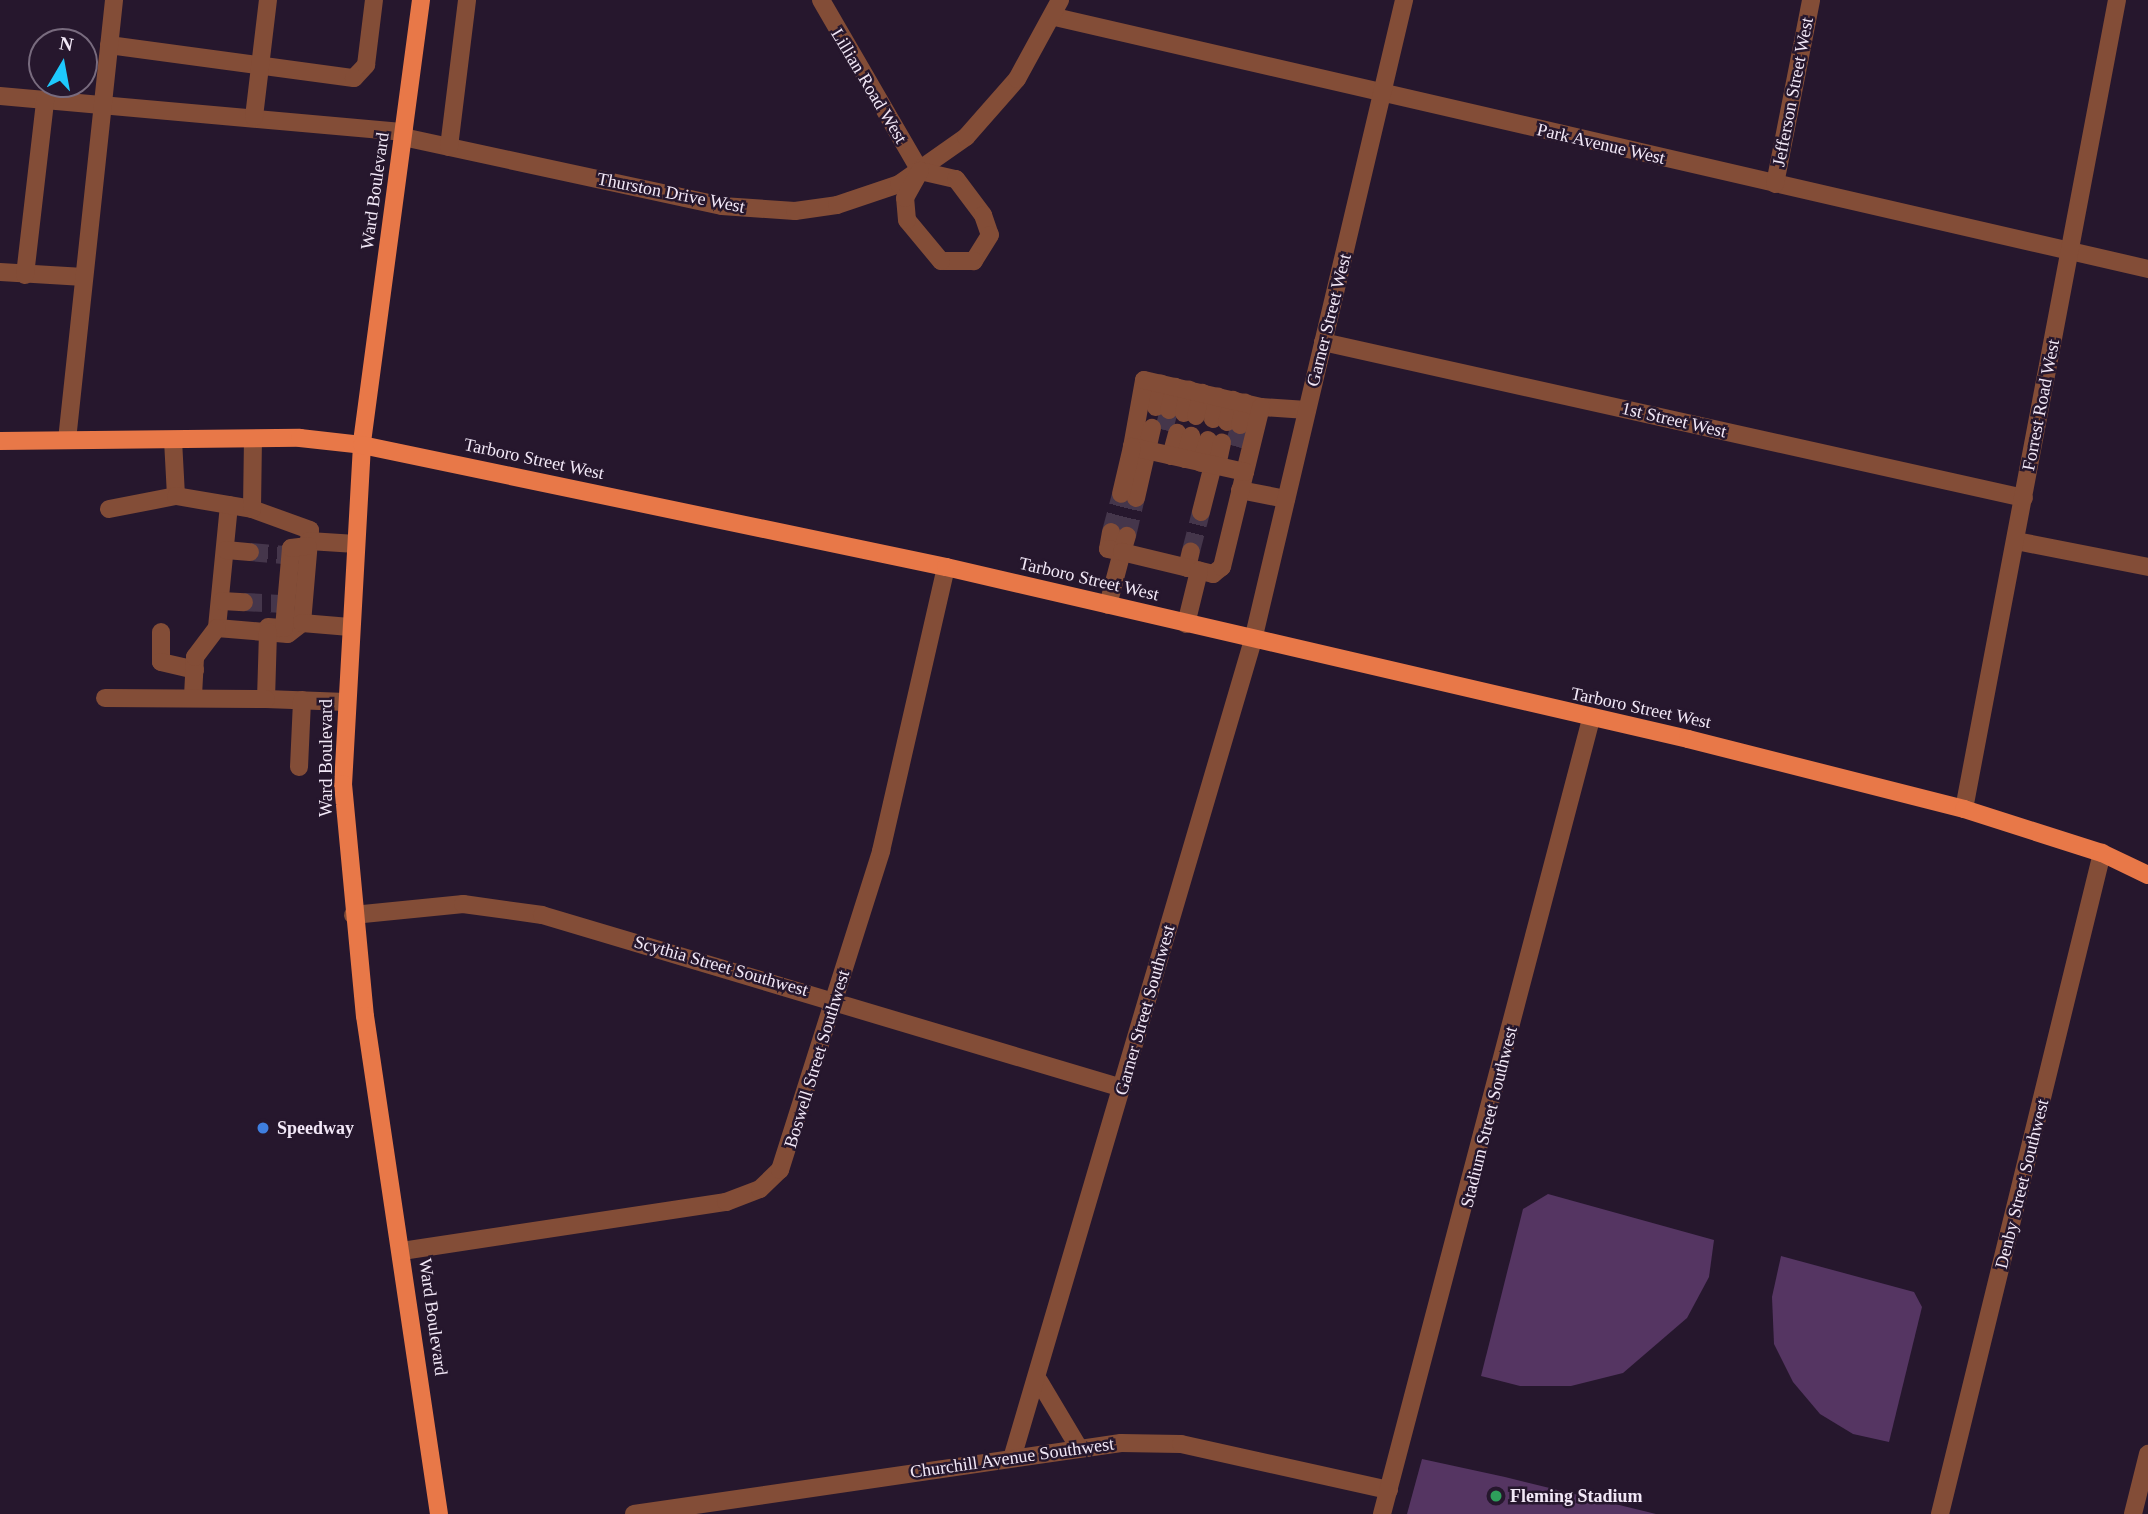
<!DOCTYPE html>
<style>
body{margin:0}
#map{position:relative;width:2148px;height:1514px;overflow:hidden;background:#26172d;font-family:"Times New Roman",serif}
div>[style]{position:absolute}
.green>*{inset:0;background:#553562}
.minor-tunnel>*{height:18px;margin-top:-9px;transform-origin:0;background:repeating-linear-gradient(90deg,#45364b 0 18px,transparent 0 27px)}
.minor>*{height:18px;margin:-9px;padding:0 9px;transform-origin:9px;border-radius:9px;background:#834d37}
.major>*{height:18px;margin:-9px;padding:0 9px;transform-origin:9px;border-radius:9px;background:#e87848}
.dots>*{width:19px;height:19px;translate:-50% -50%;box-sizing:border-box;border:4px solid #26172d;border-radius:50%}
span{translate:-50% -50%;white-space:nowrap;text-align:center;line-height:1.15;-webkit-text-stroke:5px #26172d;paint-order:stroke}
.street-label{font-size:18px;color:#f2e8f7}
.poi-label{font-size:18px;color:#f2e8f7;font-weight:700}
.left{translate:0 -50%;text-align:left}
.north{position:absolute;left:28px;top:28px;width:70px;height:70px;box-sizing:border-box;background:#26172d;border:2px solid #786b7e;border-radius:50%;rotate:10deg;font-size:19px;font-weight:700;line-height:28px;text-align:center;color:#f2e8f7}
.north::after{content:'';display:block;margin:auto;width:24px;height:32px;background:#1ec9fd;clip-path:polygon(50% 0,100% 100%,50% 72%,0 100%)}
</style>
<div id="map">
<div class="green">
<div style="clip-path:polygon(1548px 1194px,1714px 1240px,1709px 1277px,1687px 1318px,1623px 1373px,1571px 1386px,1520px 1386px,1481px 1376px,1523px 1209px)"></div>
<div style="clip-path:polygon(1781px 1256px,1914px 1292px,1922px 1307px,1889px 1442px,1853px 1434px,1820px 1414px,1793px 1382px,1774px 1344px,1772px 1297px)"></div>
<div style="clip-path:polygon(1422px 1459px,1505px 1477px,1656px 1514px,1407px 1514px)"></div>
</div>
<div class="minor-tunnel">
<div style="left:1164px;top:430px;width:21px;rotate:-76deg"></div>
<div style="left:1234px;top:446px;width:22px;rotate:-74deg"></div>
<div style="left:1111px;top:532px;width:39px;rotate:-75deg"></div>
<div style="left:1127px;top:536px;width:39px;rotate:-77deg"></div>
<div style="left:1191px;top:551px;width:40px;rotate:-75.6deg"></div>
<div style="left:250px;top:552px;width:34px;rotate:5deg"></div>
<div style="left:244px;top:602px;width:36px;rotate:3deg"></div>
</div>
<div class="minor">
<div style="left:821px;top:0;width:198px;rotate:59.9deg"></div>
<div style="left:1055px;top:17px;width:1122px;rotate:12.98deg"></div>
<div style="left:109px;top:45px;width:247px;rotate:7.7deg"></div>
<div style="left:354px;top:78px;width:18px;rotate:-47deg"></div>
<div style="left:366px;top:65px;width:65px;rotate:-83deg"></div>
<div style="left:0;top:96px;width:406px;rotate:5.1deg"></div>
<div style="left:254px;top:117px;width:118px;rotate:-83.2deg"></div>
<div style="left:403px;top:137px;width:326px;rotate:12.2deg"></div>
<div style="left:722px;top:206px;width:73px;rotate:3.9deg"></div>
<div style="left:795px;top:211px;width:42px;rotate:-8.1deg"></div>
<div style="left:837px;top:205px;width:65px;rotate:-18.7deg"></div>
<div style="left:899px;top:184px;width:82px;rotate:-35deg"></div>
<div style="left:966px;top:137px;width:77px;rotate:-48.7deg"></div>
<div style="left:1017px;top:79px;width:90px;rotate:-61.4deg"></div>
<div style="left:449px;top:147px;width:148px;rotate:-83deg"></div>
<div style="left:920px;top:171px;width:37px;rotate:13deg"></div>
<div style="left:956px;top:179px;width:45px;rotate:53.1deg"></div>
<div style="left:983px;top:215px;width:21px;rotate:71deg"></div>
<div style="left:990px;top:235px;width:31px;rotate:122deg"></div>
<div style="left:974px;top:261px;width:33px;rotate:180deg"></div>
<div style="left:941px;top:261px;width:53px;rotate:-129.7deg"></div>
<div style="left:907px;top:220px;width:22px;rotate:-95deg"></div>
<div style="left:905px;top:198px;width:31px;rotate:-61deg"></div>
<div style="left:1775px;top:184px;width:187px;rotate:-78.9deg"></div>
<div style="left:0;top:272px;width:84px;rotate:3.4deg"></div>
<div style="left:25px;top:275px;width:175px;rotate:-83.4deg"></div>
<div style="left:1323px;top:342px;width:718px;rotate:12.55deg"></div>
<div style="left:1156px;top:407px;width:24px;rotate:-78deg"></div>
<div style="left:1169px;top:410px;width:24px;rotate:-75deg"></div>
<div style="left:1184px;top:413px;width:24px;rotate:-78deg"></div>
<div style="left:1196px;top:416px;width:24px;rotate:-75deg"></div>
<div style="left:1213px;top:419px;width:23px;rotate:-77deg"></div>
<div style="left:1227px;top:422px;width:23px;rotate:-75deg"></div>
<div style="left:1240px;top:425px;width:23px;rotate:-77deg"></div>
<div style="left:67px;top:440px;width:443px;rotate:-83.9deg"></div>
<div style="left:173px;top:440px;width:56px;rotate:86.9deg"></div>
<div style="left:1132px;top:447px;width:68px;rotate:-79.8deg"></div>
<div style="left:1144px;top:380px;width:120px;rotate:13deg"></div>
<div style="left:1261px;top:407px;width:46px;rotate:3.7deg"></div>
<div style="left:1171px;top:456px;width:24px;rotate:-75deg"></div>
<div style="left:1185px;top:459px;width:24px;rotate:-75deg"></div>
<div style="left:1201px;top:463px;width:24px;rotate:-73deg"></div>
<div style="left:1217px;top:466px;width:24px;rotate:-78deg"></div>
<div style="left:1245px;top:472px;width:67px;rotate:-76.2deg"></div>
<div style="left:1240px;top:490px;width:47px;rotate:11.1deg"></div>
<div style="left:1136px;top:498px;width:72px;rotate:-77.1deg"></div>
<div style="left:229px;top:505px;width:124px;rotate:95.6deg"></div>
<div style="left:217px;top:628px;width:71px;rotate:4.8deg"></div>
<div style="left:288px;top:634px;width:18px;rotate:-38deg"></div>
<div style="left:302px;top:623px;width:93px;rotate:-85.1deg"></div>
<div style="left:310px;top:530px;width:62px;rotate:-160.1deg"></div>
<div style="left:109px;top:509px;width:68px;rotate:-11deg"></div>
<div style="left:176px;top:496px;width:77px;rotate:9.7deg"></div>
<div style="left:252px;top:509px;width:70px;rotate:-89.2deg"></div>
<div style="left:1201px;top:512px;width:49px;rotate:-75.7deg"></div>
<div style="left:1111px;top:532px;width:17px;rotate:100deg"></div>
<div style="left:1108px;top:549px;width:14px;rotate:12deg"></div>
<div style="left:1122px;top:552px;width:17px;rotate:-73deg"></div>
<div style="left:309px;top:541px;width:47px;rotate:3.7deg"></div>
<div style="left:2016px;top:541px;width:135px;rotate:11.1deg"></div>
<div style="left:226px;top:550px;width:24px;rotate:5deg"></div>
<div style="left:1187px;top:568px;width:17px;rotate:-77deg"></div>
<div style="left:222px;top:601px;width:22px;rotate:3deg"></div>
<div style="left:1108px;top:605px;width:55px;rotate:-75.2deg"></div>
<div style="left:1122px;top:552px;width:94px;rotate:13.6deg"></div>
<div style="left:1213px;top:574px;width:11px;rotate:-38deg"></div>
<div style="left:1222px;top:567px;width:98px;rotate:-76.4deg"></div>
<div style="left:1245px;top:472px;width:116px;rotate:-167.5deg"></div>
<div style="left:1132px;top:447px;width:48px;rotate:103.2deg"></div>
<div style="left:302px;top:623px;width:48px;rotate:4.8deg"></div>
<div style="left:1186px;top:624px;width:55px;rotate:-76.2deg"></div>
<div style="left:268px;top:627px;width:16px;rotate:4deg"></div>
<div style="left:284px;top:628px;width:80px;rotate:-85deg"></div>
<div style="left:291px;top:548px;width:17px;rotate:-7deg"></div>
<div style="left:161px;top:632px;width:30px;rotate:90deg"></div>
<div style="left:161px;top:662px;width:35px;rotate:13deg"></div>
<div style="left:268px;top:632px;width:67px;rotate:91.7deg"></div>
<div style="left:266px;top:699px;width:80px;rotate:2.1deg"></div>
<div style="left:193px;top:696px;width:39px;rotate:-87deg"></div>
<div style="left:195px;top:657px;width:36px;rotate:-53deg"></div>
<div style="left:105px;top:698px;width:161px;rotate:0.4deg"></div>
<div style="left:299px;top:767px;width:67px;rotate:-87.4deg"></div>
<div style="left:1964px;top:809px;width:823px;rotate:-79.29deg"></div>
<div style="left:353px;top:915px;width:111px;rotate:-5.7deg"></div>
<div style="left:463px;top:904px;width:80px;rotate:7.9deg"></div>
<div style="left:542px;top:915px;width:605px;rotate:16.61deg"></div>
<div style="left:402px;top:1251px;width:328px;rotate:-8.6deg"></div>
<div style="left:726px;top:1202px;width:36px;rotate:-21deg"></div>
<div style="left:760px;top:1189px;width:28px;rotate:-44deg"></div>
<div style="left:780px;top:1170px;width:335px;rotate:-72.4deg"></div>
<div style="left:881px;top:851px;width:291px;rotate:-77.1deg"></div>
<div style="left:1039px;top:1381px;width:78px;rotate:59.2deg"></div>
<div style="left:1013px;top:1455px;width:850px;rotate:-73.59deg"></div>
<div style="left:1253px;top:640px;width:658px;rotate:-76.72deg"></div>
<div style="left:634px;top:1514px;width:492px;rotate:-8.3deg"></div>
<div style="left:1121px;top:1443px;width:60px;rotate:1deg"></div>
<div style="left:1181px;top:1444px;width:213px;rotate:12.5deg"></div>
<div style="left:1382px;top:1514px;width:822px;rotate:-75.27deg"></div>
<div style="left:1940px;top:1514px;width:681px;rotate:-76.23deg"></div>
<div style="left:2133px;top:1514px;width:62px;rotate:-76deg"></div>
</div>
<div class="major">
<div style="left:421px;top:0;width:449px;rotate:97.6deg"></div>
<div style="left:362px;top:445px;width:340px;rotate:93.2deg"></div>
<div style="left:343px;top:784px;width:233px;rotate:84.6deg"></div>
<div style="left:365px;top:1016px;width:503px;rotate:81.55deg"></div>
<div style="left:0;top:441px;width:300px;rotate:-0.6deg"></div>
<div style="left:300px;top:438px;width:62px;rotate:6.4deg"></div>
<div style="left:362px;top:445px;width:597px;rotate:11.8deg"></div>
<div style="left:946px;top:567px;width:762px;rotate:13.05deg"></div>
<div style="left:1688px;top:739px;width:285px;rotate:14.2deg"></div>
<div style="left:1964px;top:809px;width:145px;rotate:17.7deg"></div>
<div style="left:2102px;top:853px;width:51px;rotate:25.6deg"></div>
</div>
<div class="dots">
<div style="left:263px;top:1128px;background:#3f7fe0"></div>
<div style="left:1496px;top:1496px;background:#2e9e5b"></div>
</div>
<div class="street-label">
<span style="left:869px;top:86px;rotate:59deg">Lillian Road West</span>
<span style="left:1793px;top:92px;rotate:-79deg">Jefferson Street West</span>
<span style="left:1601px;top:144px;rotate:13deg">Park Avenue West</span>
<span style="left:375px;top:191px;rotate:-82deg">Ward Boulevard</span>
<span style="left:671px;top:193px;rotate:11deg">Thurston Drive West</span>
<span style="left:1329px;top:320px;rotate:-76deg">Garner Street West</span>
<span style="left:2041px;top:405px;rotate:-79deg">Forrest Road West</span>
<span style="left:1674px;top:420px;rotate:13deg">1st Street West</span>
<span style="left:534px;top:459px;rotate:12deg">Tarboro Street West</span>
<span style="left:1089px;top:579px;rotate:13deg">Tarboro Street West</span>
<span style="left:1641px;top:708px;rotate:12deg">Tarboro Street West</span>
<span style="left:326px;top:758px;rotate:-90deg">Ward Boulevard</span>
<span style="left:721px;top:966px;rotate:16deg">Scythia Street Southwest</span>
<span style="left:1145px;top:1010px;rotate:-74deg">Garner Street Southwest</span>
<span style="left:817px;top:1059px;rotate:-73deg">Boswell Street Southwest</span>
<span style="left:1489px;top:1117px;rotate:-76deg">Stadium Street Southwest</span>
<span style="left:2022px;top:1184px;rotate:-76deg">Denby Street Southwest</span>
<span style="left:433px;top:1317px;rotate:82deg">Ward Boulevard</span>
<span style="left:1012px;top:1458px;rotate:-8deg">Churchill Avenue Southwest</span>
</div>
<div class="poi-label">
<span class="left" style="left:277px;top:1128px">Speedway</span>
<span class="left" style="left:1510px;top:1496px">Fleming Stadium</span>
</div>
<div class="north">N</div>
</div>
